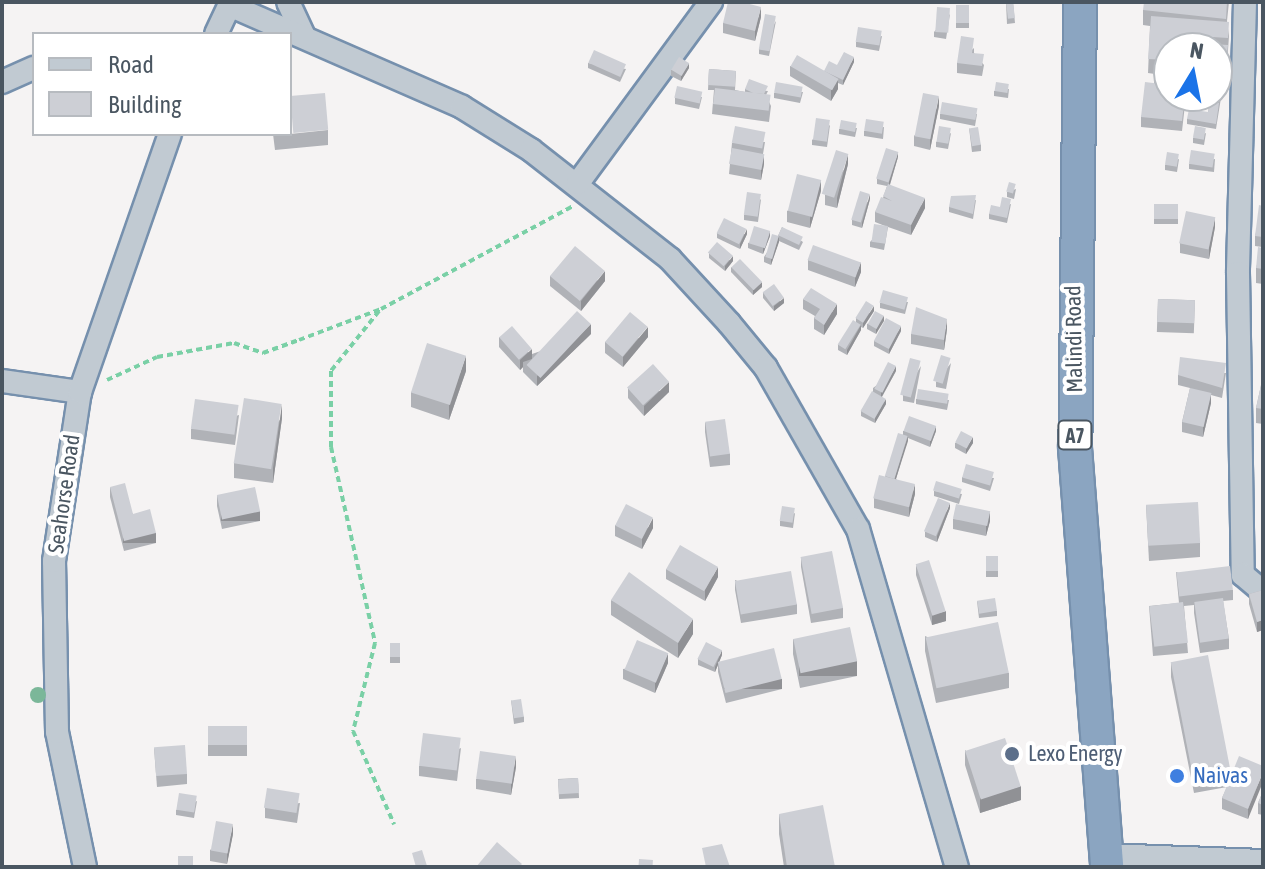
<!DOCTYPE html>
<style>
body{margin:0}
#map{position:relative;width:1265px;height:869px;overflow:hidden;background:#f5f3f3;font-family:"Asap Condensed",sans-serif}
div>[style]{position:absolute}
.path>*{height:4px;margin-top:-2px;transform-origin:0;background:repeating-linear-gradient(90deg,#7ad0a6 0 6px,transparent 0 10px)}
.roads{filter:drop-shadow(2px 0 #7690ad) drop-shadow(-2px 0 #7690ad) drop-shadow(0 2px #7690ad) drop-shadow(0 -2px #7690ad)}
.minor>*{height:22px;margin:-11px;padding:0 11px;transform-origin:11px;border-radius:11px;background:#c1cad2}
.highway>*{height:32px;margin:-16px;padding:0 16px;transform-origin:16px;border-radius:16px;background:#8ba5c1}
.trees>*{width:16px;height:16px;margin:-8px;border-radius:50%;background:#7bb799}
.wall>*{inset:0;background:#b0b2b7;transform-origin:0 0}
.shaded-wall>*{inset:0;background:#909195;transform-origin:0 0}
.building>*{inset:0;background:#cdcfd5;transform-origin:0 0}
.dots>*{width:22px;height:22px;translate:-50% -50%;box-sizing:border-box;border:4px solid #fff;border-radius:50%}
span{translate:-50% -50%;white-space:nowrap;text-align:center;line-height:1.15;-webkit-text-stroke:8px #fff;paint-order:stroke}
.shield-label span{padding:2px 6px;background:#fff;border:2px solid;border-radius:6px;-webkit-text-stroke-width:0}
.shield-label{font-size:20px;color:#4a5661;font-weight:700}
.street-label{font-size:22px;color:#4a5661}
.service-label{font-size:22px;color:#4e5e75}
.left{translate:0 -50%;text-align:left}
.shop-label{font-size:22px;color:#366cbe}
.frame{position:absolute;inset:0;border:4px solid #4a5661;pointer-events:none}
.legend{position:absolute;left:32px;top:32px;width:260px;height:104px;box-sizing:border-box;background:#fff;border:2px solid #b7bbc0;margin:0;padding:10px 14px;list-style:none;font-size:24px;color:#4a5661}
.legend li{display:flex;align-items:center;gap:16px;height:40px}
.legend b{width:40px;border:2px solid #b7bbc0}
.north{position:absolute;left:1153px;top:32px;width:80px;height:80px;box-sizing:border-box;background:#fff;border:2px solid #b7bbc0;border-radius:50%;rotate:10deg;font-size:22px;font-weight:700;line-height:32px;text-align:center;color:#4a5661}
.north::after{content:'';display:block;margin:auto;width:28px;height:36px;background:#1a73e8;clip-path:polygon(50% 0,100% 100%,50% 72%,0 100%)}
</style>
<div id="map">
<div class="path">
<div style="left:379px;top:311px;width:77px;rotate:128.7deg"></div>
<div style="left:331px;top:371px;width:76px;rotate:90deg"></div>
<div style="left:331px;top:447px;width:201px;rotate:77.3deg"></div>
<div style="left:375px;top:643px;width:91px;rotate:104deg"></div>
<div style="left:353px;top:731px;width:102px;rotate:66.2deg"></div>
<div style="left:107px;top:380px;width:55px;rotate:-24.7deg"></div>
<div style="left:157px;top:357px;width:78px;rotate:-10.3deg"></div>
<div style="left:234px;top:343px;width:31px;rotate:19deg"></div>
<div style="left:263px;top:353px;width:38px;rotate:-20deg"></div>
<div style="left:299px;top:340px;width:88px;rotate:-20.7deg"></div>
<div style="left:381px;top:309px;width:218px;rotate:-28.2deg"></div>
</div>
<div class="roads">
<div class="minor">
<div style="left:288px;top:2px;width:38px;rotate:65deg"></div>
<div style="left:1245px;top:2px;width:271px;rotate:91.5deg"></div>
<div style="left:1238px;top:273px;width:302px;rotate:89.1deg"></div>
<div style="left:1243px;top:575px;width:26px;rotate:40deg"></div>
<div style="left:229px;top:5px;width:254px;rotate:23.6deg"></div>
<div style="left:462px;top:107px;width:81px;rotate:31.9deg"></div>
<div style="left:531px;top:150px;width:177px;rotate:38.1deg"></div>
<div style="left:670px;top:259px;width:87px;rotate:47.3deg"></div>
<div style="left:729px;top:323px;width:58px;rotate:50.6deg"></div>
<div style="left:766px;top:368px;width:185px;rotate:60.3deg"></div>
<div style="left:858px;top:529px;width:352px;rotate:73.7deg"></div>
<div style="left:216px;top:34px;width:35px;rotate:-65deg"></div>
<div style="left:2px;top:82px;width:35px;rotate:-24deg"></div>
<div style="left:578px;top:183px;width:225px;rotate:-53.7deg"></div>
<div style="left:2px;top:381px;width:79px;rotate:8deg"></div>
<div style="left:1106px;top:855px;width:157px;rotate:2.2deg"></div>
<div style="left:85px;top:867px;width:138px;rotate:-101.7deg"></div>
<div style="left:57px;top:732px;width:171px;rotate:-91deg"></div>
<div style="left:54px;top:561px;width:171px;rotate:-81.3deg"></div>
<div style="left:80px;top:392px;width:273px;rotate:-70.8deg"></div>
</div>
<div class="highway">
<div style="left:1080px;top:2px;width:446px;rotate:90.6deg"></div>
<div style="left:1075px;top:448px;width:420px;rotate:85.6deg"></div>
</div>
</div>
<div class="trees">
<div style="left:38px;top:695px"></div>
</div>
<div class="wall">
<div style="clip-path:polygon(1013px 2px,1015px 23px,1007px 24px,1006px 3px)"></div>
<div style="clip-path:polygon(1229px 2px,1227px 21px,1229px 36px,1226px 79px,1224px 79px,1216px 129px,1187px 124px,1187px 119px,1208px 112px,1210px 102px,1208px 102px,1208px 96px,1217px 96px,1217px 48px,1169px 48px,1169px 75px,1186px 96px,1182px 131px,1141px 127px,1141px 117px,1154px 83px,1155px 74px,1148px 73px,1150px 26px,1143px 25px,1143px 10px)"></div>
<div style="left:956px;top:5px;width:13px;height:23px"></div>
<div style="clip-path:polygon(950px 14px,946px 39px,934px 37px,934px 32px)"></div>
<div style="clip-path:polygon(761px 17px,755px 41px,723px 33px,723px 23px)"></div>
<div style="clip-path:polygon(776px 21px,769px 56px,759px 54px,759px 49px)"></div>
<div style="clip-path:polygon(882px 36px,879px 51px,856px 47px,856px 42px)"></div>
<div style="clip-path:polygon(974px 48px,974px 53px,984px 65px,982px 76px,957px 73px,957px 63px)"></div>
<div style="clip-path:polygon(854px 62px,843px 85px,838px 83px,838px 89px,831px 101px,790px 76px,790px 66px,824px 71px,837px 65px)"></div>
<div style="clip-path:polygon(588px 63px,626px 69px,620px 82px,588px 68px)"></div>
<div style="clip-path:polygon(689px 68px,681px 81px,671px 76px,671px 70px)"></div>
<div style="clip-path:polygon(709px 69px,736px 71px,735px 90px,745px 92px,745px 89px,768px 91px,766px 95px,771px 106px,769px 122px,712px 114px,714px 90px,708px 90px)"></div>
<div style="clip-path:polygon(1009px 89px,1008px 98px,994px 96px,994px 91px)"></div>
<div style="clip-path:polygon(803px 92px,800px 103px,774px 98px,774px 93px)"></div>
<div style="clip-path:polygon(702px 97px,699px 109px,675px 104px,675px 98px)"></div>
<div style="clip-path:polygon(939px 106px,930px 150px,914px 146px,914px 136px)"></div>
<div style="clip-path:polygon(940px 114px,977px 114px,975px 126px,940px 119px)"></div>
<div style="clip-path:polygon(830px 125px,827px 147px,812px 145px,812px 140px)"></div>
<div style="clip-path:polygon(884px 127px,883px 139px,864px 136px,864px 131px)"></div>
<div style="clip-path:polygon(857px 128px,855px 137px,839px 134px,839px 129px)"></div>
<div style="clip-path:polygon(969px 128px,981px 145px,981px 151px,972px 152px)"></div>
<div style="clip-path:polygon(328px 130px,328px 145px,275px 150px,273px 134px,290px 134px)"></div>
<div style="clip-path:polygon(951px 133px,948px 149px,936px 147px,936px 142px)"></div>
<div style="clip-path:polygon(1206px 133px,1204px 145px,1193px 143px,1193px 138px)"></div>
<div style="clip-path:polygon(765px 142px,763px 154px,764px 164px,761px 180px,729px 174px,732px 143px)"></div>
<div style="clip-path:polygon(898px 157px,890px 185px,925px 208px,911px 235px,888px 227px,884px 250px,870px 247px,870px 242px,885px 226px,875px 222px,875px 212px,883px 198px,887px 186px,877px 184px,877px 179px)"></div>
<div style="clip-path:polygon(1179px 159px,1177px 172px,1165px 170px,1165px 165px)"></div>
<div style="clip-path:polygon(1215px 159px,1214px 172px,1189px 169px,1189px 164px)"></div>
<div style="clip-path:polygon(848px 164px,837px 208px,825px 205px,825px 195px)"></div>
<div style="clip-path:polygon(1016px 189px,1014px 199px,1007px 197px,1007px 192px)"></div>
<div style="clip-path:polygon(821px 191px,810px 228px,787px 222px,787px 211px)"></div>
<div style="clip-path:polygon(761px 199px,758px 222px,744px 220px,744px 215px)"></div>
<div style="clip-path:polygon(870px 199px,862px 228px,852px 225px,852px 220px)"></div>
<div style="clip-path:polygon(976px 200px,973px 219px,949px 212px,949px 207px)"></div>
<div style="clip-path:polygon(1011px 204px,1007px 223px,989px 219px,989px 214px,1000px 207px)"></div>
<div style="left:1154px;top:204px;width:24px;height:20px"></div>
<div style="clip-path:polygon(1263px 206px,1263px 284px,1256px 283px,1256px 268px,1262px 247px,1255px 246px,1255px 236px)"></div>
<div style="clip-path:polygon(782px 227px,803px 242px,799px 250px,779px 241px,771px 265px,764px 262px,764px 257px,778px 236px)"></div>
<div style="clip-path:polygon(1215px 227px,1209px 259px,1180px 253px,1180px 243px)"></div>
<div style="clip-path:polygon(717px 233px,747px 234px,740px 249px,717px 238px)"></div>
<div style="clip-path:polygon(770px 236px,763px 254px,748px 248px,748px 243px)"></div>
<div style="clip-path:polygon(709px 253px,733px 261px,725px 271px,709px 258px)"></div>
<div style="clip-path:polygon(808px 260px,861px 272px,855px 287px,808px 270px)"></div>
<div style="clip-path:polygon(731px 267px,762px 287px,753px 295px,731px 272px)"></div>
<div style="clip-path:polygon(550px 276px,605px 281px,581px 311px,550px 286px)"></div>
<div style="clip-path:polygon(763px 292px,784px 303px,774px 311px,763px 298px)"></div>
<div style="clip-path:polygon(803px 299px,837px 314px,824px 335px,814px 329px,814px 318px,815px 316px,803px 309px)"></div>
<div style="left:1158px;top:299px;width:37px;height:33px;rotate:2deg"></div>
<div style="clip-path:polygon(908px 302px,905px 314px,880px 308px,880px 303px)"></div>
<div style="clip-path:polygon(874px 311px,863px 328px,861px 327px,861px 330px,847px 355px,838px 350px,838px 345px,856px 322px,856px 318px)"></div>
<div style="clip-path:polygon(884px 316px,876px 334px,867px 329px,867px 324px)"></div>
<div style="clip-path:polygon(947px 329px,944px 350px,911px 344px,911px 334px)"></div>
<div style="clip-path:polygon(901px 331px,889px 354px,874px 346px,874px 341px)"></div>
<div style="clip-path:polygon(591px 334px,537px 386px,523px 372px,523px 367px,520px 370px,499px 347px,499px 337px,532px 354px)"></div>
<div style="clip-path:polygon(648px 337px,623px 367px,605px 353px,605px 342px)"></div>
<div style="clip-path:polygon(951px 363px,946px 389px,936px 387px,936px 382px)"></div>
<div style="clip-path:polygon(921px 366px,914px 403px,903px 401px,903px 395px)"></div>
<div style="clip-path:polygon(466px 371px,449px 420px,411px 407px,411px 392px)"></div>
<div style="clip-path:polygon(896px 371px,882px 397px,886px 404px,875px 423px,861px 416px,861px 411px,873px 392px,873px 388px)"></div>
<div style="clip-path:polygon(1226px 373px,1222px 398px,1211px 395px,1211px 403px,1203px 437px,1182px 432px,1182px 422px,1190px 388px,1178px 385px,1178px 375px)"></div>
<div style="clip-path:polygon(1263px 376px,1263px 424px,1256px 423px,1256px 408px)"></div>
<div style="clip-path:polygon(628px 388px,669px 392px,644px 416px,628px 398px)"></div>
<div style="clip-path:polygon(916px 399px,949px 400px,947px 410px,916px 404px)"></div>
<div style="clip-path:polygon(239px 415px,235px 445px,191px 439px,191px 429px)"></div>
<div style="clip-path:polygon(282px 418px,273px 483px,234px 478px,234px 463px)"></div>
<div style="clip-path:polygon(705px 422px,730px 454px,730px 465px,710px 467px,705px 432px)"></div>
<div style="clip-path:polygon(903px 431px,936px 431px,930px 447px,908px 438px,896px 479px,915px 494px,909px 517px,874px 508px,874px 498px,885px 477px,903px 434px)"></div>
<div style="clip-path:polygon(955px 443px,973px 443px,966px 454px,955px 448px)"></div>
<div style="clip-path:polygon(962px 477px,994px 478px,990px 491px,962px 482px)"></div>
<div style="clip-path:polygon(110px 487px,133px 514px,156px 543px,124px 551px,110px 497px)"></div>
<div style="clip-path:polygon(934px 491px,962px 494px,959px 504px,934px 496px)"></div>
<div style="clip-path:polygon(217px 495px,260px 521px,222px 529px,217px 506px)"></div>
<div style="clip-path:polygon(1146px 505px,1200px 543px,1200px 557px,1149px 561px)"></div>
<div style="clip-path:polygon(950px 508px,937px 542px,925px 537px,925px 532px)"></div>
<div style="clip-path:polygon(795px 513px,793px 528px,780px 526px,780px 521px)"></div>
<div style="clip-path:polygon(953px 519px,990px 521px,986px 536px,953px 529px)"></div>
<div style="clip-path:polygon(615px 525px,653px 528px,642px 549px,615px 536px)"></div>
<div style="left:986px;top:556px;width:12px;height:21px"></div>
<div style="clip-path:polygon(801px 557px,843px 608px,843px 618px,811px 623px,801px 567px)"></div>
<div style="clip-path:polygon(916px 565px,946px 621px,932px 625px,916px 575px)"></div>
<div style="clip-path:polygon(666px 569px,718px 577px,705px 601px,666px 579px)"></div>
<div style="clip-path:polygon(1176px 572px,1233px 590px,1233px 600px,1223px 601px,1229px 639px,1229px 649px,1200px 653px,1194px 613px,1194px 605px,1184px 606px,1188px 653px,1153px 656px,1149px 606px,1179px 603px)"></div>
<div style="clip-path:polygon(735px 580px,797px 604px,797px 614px,741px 623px,735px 590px)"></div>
<div style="clip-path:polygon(1263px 590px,1263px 630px,1257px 632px,1249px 604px,1249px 594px)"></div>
<div style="clip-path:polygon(611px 600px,693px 634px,678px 658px,611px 615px)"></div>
<div style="clip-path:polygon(977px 601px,997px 611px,997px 616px,979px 618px)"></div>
<div style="clip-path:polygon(925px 636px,1009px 673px,1009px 688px,936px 703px,925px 651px)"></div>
<div style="clip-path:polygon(793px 639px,857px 676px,800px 688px,793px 654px)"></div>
<div style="left:390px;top:643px;width:10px;height:20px"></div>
<div style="clip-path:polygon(722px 655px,719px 662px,782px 689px,726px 703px,718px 672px,718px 665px,715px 672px,698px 665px,698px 659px)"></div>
<div style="clip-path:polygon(1171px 662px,1230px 771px,1230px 778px,1263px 766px,1248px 819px,1222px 809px,1222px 798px,1227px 787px,1194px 793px,1171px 677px)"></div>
<div style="clip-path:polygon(668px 663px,655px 693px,623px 679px,623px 669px)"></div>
<div style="clip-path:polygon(511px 700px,524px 717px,524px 722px,514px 724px)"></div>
<div style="left:247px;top:726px;width:30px;height:39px;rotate:90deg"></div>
<div style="clip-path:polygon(154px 748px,187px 774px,187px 784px,157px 787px)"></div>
<div style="clip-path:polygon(461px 748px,457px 781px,419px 776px,419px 766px)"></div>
<div style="clip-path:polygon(965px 750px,1021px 800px,980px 813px,965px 765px)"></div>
<div style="clip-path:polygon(516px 767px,511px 795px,476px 789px,476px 779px)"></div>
<div style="left:578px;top:778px;width:20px;height:20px;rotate:87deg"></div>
<div style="clip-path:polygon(1263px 791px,1263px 815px,1258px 814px,1258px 803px)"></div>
<div style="clip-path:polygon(197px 801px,194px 818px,176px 815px,176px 810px)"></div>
<div style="clip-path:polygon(300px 803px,297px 823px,265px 818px,265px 808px)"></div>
<div style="clip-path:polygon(779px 814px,835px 867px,784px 867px,779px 834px)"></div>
<div style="clip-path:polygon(233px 834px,227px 864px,210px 861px,210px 850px)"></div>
</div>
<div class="shaded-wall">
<div style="clip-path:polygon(761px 7px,761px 17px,755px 41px,755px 31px)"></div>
<div style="clip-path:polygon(854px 57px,854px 62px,843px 85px,843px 80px)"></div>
<div style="clip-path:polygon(689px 63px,689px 68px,681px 81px,681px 76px)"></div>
<div style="clip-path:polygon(838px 79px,838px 89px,831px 101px,831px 90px)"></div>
<div style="clip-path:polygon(939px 96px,939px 106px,930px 150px,930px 140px)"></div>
<div style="clip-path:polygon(898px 152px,898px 157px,889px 187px,889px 182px)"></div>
<div style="clip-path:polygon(764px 154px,764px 164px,761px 180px,761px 170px)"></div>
<div style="clip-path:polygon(848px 154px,848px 164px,837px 208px,837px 198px)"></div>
<div style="clip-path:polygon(821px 180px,821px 191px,810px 228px,810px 218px)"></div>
<div style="clip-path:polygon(870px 194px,870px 199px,862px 228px,862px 223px)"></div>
<div style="clip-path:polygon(925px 198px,925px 208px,911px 235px,911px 225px)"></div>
<div style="clip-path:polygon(1215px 217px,1215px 227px,1209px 259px,1209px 248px)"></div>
<div style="clip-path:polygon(747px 229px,747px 234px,740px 249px,740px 244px)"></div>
<div style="clip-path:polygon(770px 231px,770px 236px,763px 254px,763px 249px)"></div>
<div style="clip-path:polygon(779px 236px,779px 242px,771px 265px,771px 260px)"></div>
<div style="clip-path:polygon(733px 256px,733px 261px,725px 271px,725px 266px)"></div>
<div style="clip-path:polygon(861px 262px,861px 272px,855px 287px,855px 277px)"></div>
<div style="clip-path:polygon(605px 271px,605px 281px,581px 311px,581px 301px)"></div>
<div style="clip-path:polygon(762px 282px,762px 287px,753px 295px,753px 290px)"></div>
<div style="clip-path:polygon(784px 298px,784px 303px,774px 311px,774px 306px)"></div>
<div style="clip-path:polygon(837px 304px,837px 314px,824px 335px,824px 325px)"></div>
<div style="clip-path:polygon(874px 306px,874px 311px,863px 328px,863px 323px)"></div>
<div style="clip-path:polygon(884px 316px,884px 321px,876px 334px,876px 329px)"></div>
<div style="clip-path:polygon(947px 319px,947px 329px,944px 350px,944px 340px)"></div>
<div style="clip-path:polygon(591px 324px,591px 334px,537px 386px,537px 376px)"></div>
<div style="clip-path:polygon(861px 325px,861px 330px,847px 355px,847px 350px)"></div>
<div style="clip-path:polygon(901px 326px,901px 331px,889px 354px,889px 349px)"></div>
<div style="clip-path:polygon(648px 327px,648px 337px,623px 367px,623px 357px)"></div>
<div style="clip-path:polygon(532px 349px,532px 359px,523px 362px,523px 367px,520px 370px,520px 360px)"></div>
<div style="clip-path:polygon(466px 356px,466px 371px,449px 420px,449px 405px)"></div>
<div style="clip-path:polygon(896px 366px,896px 371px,881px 398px,881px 393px)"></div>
<div style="clip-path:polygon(669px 382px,669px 392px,644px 416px,644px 406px)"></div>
<div style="clip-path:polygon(1211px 393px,1211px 403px,1203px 437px,1203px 427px)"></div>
<div style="clip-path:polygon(886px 399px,886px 404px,875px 423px,875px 418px)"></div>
<div style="clip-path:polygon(282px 404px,282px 418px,273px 483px,273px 468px)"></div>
<div style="clip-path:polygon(936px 426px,936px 431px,930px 447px,930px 441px)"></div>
<div style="clip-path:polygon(908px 436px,908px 441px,894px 485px,894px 479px)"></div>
<div style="clip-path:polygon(973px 437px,973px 443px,966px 454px,966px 449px)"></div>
<div style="clip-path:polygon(915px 484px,915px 494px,909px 517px,909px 507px)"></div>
<div style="clip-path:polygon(950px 503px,950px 508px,937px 542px,937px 536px)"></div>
<div style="left:260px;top:511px;width:10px;height:39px;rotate:90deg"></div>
<div style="clip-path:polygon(990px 511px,990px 521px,986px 536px,986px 526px)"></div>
<div style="clip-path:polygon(653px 518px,653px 528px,642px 549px,642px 539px)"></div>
<div style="left:156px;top:533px;width:10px;height:33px;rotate:90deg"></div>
<div style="clip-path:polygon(718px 567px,718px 577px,705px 601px,705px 590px)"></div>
<div style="clip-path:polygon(946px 611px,946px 621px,932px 625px,932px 615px)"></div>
<div style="clip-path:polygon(693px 619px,693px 634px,678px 658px,678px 643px)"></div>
<div style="clip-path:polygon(1263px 620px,1263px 630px,1257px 632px,1257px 622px)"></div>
<div style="clip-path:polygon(722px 650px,722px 655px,715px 672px,715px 667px)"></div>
<div style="clip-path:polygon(668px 653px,668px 663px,655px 693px,655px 683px)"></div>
<div style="left:857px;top:661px;width:15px;height:58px;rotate:90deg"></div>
<div style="left:782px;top:679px;width:10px;height:58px;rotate:90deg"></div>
<div style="clip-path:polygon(516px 756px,516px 767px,511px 795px,511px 785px)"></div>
<div style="clip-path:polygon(1263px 772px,1263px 782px,1248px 819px,1248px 809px)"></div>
<div style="clip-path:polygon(1021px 786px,1021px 800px,980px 813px,980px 798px)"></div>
<div style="clip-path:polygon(233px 824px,233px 834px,227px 864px,227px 854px)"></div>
</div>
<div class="building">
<div style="clip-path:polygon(728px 2px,742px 2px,761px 7px,755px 31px,723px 23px)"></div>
<div style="left:1013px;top:2px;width:16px;height:7px;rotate:83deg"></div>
<div style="clip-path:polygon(1144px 2px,1227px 2px,1226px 19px,1143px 10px)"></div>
<div style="left:956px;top:5px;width:13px;height:18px"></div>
<div style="left:937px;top:7px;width:13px;height:25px;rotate:4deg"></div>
<div style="left:765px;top:14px;width:11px;height:36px;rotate:10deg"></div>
<div style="clip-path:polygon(1151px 16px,1229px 22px,1228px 38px,1181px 35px,1180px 42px,1228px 45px,1226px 64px,1217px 63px,1217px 48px,1169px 48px,1169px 60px,1148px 59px)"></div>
<div style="left:858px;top:27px;width:24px;height:15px;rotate:9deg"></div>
<div style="clip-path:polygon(961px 36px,974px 38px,972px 53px,984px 54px,982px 66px,957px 63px)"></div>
<div style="left:594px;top:50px;width:35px;height:14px;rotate:24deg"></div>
<div style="clip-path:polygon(844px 52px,854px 57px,843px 80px,824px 71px,829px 61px,837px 65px)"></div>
<div style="left:797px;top:55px;width:48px;height:13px;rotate:30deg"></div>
<div style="left:679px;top:57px;width:12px;height:15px;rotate:31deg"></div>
<div style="left:709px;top:69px;width:27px;height:16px;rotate:4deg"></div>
<div style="clip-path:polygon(1155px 73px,1169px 75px,1169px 85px,1154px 82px)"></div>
<div style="clip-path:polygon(1217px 76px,1224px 77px,1220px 99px,1208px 97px,1217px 96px)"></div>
<div style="clip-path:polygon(749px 79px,768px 86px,764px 94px,753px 93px,745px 89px)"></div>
<div style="left:776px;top:82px;width:27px;height:11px;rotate:10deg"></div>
<div style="left:996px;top:82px;width:13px;height:9px;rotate:9deg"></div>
<div style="clip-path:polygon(1145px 82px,1169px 85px,1169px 96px,1185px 96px,1182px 121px,1141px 117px)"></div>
<div style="left:677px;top:86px;width:26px;height:12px;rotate:13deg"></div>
<div style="left:715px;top:88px;width:56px;height:16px;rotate:7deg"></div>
<div style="left:325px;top:93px;width:37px;height:35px;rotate:85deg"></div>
<div style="left:923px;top:93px;width:16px;height:44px;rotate:11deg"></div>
<div style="clip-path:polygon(1210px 101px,1219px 103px,1216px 124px,1187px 119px,1189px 109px,1208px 112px)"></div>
<div style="left:942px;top:102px;width:36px;height:12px;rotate:10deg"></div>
<div style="left:816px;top:118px;width:14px;height:22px;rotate:8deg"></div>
<div style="left:866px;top:119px;width:18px;height:12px;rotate:9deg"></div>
<div style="left:841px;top:120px;width:16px;height:9px;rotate:11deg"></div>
<div style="left:735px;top:126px;width:31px;height:17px;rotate:11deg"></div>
<div style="left:939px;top:126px;width:12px;height:16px;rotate:9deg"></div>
<div style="left:1195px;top:126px;width:11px;height:12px;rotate:10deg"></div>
<div style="left:978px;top:127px;width:18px;height:9px;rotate:81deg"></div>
<div style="left:732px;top:148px;width:33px;height:16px;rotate:11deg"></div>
<div style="left:886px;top:148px;width:13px;height:32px;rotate:18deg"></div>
<div style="left:836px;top:150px;width:13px;height:46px;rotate:18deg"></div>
<div style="left:1191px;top:150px;width:24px;height:14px;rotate:9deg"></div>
<div style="left:1167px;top:152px;width:12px;height:13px;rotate:9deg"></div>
<div style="left:797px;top:174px;width:25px;height:38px;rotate:14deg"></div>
<div style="left:1009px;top:182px;width:7px;height:10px;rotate:16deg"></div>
<div style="clip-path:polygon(888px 184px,925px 198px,911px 225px,875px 212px,881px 197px,892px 201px,883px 196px)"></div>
<div style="left:860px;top:191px;width:10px;height:30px;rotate:17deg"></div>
<div style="left:747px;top:192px;width:14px;height:23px;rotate:8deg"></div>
<div style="clip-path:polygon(976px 195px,973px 214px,949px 207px,951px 196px)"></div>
<div style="clip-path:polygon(1002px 197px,1011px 199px,1007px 218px,989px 214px,991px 205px,1000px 207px)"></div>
<div style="left:1154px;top:204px;width:24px;height:15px"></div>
<div style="clip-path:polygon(1259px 205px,1263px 206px,1263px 237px,1255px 236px)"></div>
<div style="left:1186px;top:211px;width:30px;height:33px;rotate:12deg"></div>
<div style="left:724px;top:218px;width:25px;height:17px;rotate:26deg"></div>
<div style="left:874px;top:224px;width:14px;height:18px;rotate:8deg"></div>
<div style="left:754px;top:226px;width:17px;height:18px;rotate:17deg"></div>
<div style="left:782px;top:227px;width:23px;height:9px;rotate:25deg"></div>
<div style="left:772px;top:234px;width:7px;height:24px;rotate:16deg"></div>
<div style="left:717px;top:242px;width:21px;height:14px;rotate:41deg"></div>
<div style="left:813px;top:245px;width:51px;height:16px;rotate:20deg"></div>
<div style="left:575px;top:246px;width:39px;height:39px;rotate:40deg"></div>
<div style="clip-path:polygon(1258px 247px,1263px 248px,1263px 269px,1256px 268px)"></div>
<div style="left:740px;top:259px;width:32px;height:12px;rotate:46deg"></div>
<div style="left:774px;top:284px;width:17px;height:14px;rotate:54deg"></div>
<div style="clip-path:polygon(811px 288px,837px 304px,824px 325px,814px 318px,820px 309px,803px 299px)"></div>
<div style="left:883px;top:290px;width:26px;height:13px;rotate:16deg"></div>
<div style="left:1158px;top:299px;width:37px;height:23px;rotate:2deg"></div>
<div style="left:866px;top:301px;width:9px;height:20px;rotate:32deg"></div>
<div style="clip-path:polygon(916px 307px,947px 319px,944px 340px,911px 334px)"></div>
<div style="left:577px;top:311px;width:19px;height:74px;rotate:43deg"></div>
<div style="left:875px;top:311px;width:10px;height:15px;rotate:29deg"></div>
<div style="left:630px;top:312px;width:23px;height:39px;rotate:40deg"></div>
<div style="left:886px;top:318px;width:17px;height:26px;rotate:28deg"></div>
<div style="left:853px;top:320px;width:9px;height:29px;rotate:32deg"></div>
<div style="left:512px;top:326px;width:30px;height:17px;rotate:49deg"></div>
<div style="left:427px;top:343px;width:41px;height:52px;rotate:18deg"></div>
<div style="left:941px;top:355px;width:10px;height:27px;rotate:17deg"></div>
<div style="clip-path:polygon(1180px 357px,1226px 363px,1222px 388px,1178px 375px)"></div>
<div style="left:910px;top:358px;width:11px;height:38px;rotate:15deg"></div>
<div style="left:888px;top:362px;width:9px;height:30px;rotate:27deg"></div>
<div style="left:653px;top:364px;width:24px;height:35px;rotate:48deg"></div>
<div style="clip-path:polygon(1263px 376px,1263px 409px,1256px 408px)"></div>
<div style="left:1190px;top:388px;width:22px;height:35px;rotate:13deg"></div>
<div style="left:918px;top:389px;width:31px;height:10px;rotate:9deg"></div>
<div style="left:872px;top:391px;width:16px;height:23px;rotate:30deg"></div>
<div style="left:244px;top:398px;width:38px;height:66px;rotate:9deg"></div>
<div style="left:195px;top:399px;width:44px;height:30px;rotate:8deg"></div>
<div style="left:909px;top:416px;width:29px;height:16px;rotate:20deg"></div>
<div style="left:725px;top:419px;width:35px;height:20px;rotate:82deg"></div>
<div style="left:961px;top:431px;width:13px;height:13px;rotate:27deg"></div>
<div style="left:898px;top:433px;width:10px;height:45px;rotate:17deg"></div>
<div style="left:966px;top:464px;width:29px;height:14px;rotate:16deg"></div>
<div style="left:879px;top:475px;width:37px;height:24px;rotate:14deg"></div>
<div style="left:936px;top:481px;width:27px;height:10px;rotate:17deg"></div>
<div style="clip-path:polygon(125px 483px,133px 514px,150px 509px,156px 533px,124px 541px,110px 487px)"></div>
<div style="left:255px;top:487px;width:25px;height:39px;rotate:78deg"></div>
<div style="left:938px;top:498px;width:13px;height:36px;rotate:23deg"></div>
<div style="left:1198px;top:502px;width:41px;height:52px;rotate:87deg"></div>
<div style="left:626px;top:504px;width:30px;height:24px;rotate:27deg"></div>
<div style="left:956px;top:504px;width:35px;height:15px;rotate:12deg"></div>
<div style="left:782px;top:506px;width:13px;height:15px;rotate:9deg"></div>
<div style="left:680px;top:545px;width:44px;height:28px;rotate:30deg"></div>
<div style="left:832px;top:551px;width:58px;height:32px;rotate:79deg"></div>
<div style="left:986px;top:556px;width:12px;height:15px"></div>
<div style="left:929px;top:560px;width:54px;height:14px;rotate:72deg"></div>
<div style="left:1230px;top:566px;width:24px;height:54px;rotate:83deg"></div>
<div style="left:791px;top:571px;width:34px;height:57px;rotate:80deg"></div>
<div style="clip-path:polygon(629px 572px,693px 619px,678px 643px,611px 600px)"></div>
<div style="clip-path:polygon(1263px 590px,1263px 620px,1257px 622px,1249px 594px)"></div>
<div style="left:995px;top:598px;width:13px;height:18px;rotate:81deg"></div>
<div style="left:1223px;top:598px;width:41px;height:29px;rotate:82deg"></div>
<div style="left:1183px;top:602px;width:41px;height:34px;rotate:83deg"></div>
<div style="left:998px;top:622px;width:52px;height:74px;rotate:78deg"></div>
<div style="left:850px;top:627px;width:35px;height:58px;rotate:78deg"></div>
<div style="left:637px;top:640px;width:34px;height:32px;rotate:23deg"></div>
<div style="left:706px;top:642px;width:18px;height:19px;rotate:27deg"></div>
<div style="left:390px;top:643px;width:10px;height:14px"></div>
<div style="left:774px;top:648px;width:32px;height:58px;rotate:76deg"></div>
<div style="left:1208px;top:655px;width:118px;height:38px;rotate:79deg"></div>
<div style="left:521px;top:699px;width:18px;height:10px;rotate:81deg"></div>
<div style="left:247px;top:726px;width:19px;height:39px;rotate:90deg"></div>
<div style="left:423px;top:733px;width:38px;height:33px;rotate:7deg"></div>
<div style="left:1005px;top:738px;width:51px;height:42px;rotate:72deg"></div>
<div style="left:185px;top:745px;width:29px;height:31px;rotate:86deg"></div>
<div style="left:480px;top:751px;width:36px;height:28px;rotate:8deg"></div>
<div style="clip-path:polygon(1239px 756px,1263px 766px,1263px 772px,1248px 809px,1222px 798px)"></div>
<div style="left:578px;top:778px;width:15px;height:20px;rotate:86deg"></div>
<div style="left:267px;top:788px;width:33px;height:20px;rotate:9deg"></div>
<div style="clip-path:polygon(1263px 791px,1263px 805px,1258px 803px)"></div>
<div style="left:179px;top:793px;width:18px;height:17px;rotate:9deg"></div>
<div style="clip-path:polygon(823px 805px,835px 867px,787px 867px,779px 814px)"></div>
<div style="left:216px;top:821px;width:17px;height:30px;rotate:10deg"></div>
<div style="clip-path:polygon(497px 842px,522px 864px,519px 867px,476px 867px)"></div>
<div style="clip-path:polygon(722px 844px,730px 867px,706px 867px,702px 848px)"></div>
<div style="clip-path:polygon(422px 850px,427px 866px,416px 867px,412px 853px)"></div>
<div style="left:178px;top:856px;width:15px;height:11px"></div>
<div style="left:639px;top:859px;width:14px;height:8px;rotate:4deg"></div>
</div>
<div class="dots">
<div style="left:1012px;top:754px;background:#5c6f8a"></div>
<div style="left:1177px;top:776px;background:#3f7fe0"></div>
</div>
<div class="shield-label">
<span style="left:1075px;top:435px">A7</span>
</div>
<div class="street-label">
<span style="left:1074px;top:339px;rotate:-91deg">Malindi Road</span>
<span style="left:64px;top:494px;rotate:-82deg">Seahorse Road</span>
</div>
<div class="service-label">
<span class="left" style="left:1028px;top:754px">Lexo Energy</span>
</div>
<div class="shop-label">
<span class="left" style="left:1193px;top:776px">Naivas</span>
</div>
<div class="frame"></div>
<ul class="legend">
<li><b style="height:10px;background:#c1cad2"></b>Road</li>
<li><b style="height:22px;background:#cdcfd5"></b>Building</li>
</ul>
<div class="north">N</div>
</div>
